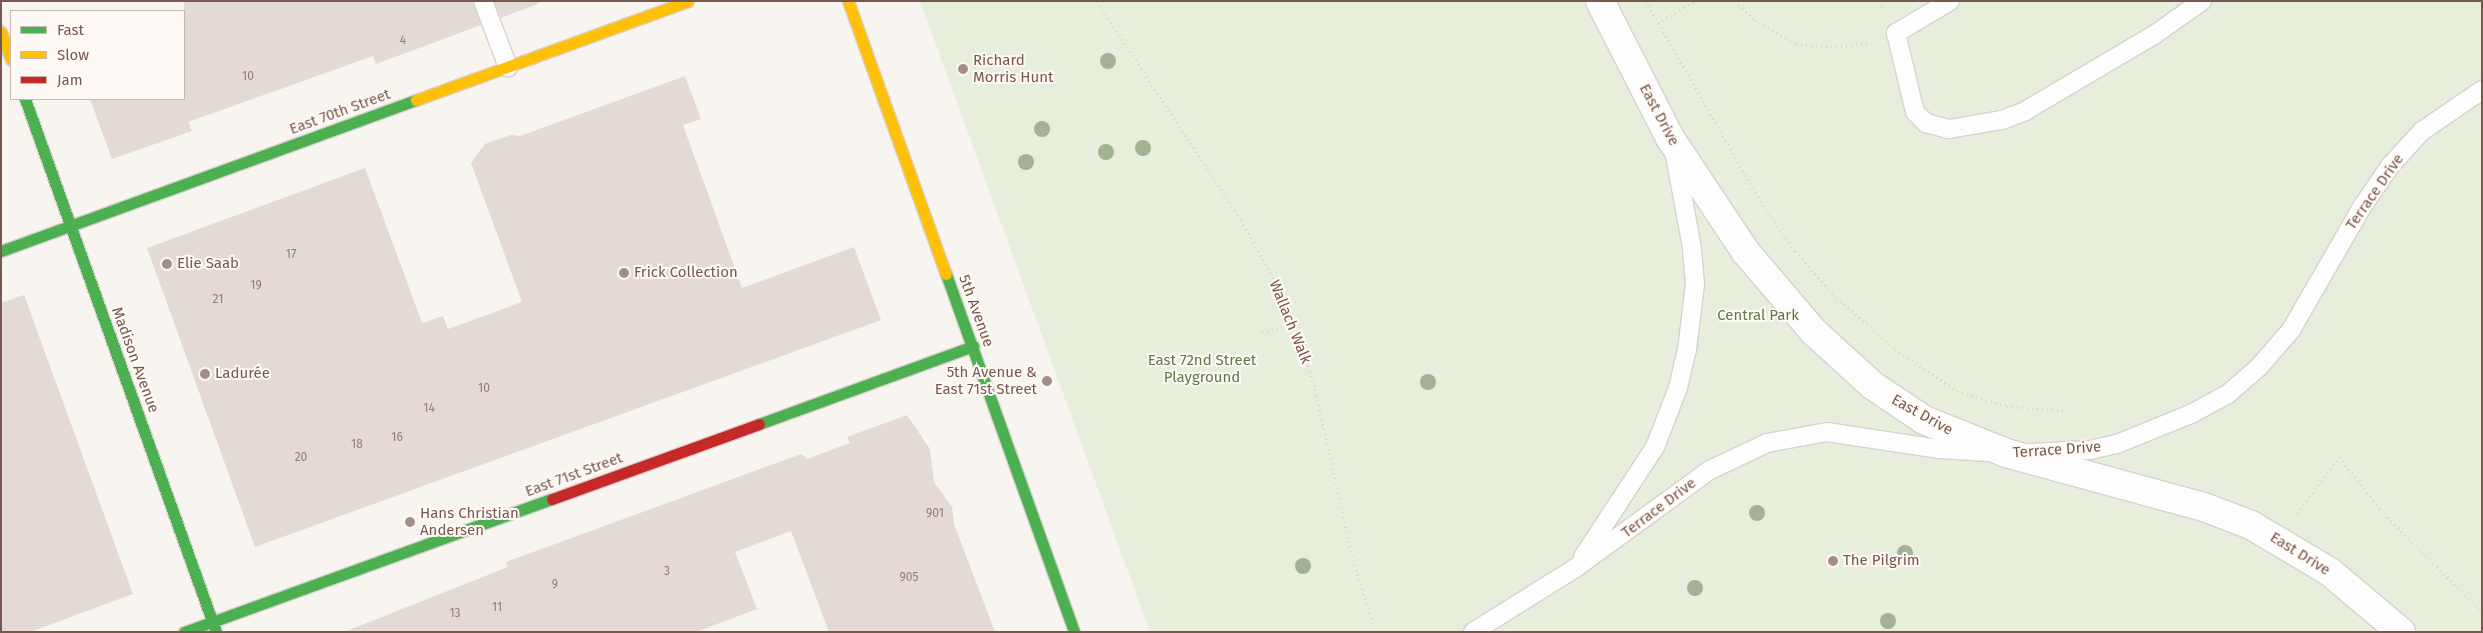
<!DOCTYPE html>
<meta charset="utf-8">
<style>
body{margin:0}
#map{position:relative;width:2483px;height:633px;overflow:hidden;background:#f8f4f0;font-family:"Fira Sans",sans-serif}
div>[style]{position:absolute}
.green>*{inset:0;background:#e8eedc}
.building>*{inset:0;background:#e3dad5}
.path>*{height:3px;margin-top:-1.5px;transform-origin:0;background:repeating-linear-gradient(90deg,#dbd3d0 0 1px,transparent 0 5px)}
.roads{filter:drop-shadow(1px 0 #d8d1ce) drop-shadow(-1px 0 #d8d1ce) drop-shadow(0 1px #d8d1ce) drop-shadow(0 -1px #d8d1ce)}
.lane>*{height:18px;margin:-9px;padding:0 9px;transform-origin:9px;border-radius:9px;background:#fefdfd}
.street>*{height:28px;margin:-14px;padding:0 14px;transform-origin:14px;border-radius:14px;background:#fefdfd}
.fast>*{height:11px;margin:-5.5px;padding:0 5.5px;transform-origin:5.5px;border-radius:5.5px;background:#4caf50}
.slow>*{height:11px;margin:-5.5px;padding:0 5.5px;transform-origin:5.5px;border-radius:5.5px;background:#ffc107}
.jam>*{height:11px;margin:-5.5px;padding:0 5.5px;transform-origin:5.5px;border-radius:5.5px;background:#c62828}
.trees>*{width:16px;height:16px;margin:-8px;border-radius:50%;background:#a3b294}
.dots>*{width:14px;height:14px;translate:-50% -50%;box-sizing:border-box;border:2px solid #fef9f4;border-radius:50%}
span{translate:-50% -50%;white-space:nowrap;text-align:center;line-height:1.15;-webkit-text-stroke:4px #fef9f4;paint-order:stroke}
.number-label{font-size:12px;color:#947c74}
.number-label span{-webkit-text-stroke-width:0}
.poi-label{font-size:15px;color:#775950}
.left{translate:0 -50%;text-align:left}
.right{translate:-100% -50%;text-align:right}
.street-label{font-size:15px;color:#775950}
.park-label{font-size:15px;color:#5d7c48}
.frame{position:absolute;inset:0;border:2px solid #775950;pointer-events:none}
.legend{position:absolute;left:10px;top:10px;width:175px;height:90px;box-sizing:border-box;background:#fef9f4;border:1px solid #c8b9b2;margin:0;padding:6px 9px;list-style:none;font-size:15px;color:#775950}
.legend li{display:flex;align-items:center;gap:10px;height:25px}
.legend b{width:25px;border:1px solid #c8b9b2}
</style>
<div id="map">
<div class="green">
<div style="clip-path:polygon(920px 1px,2482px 1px,2482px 632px,1150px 632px)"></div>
</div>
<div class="building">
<div style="clip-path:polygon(184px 1px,473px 1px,481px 25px,376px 64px,373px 56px,188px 122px,192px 131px,112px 159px,90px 99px,184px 99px)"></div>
<div style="clip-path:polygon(494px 1px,538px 1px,538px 4px,501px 18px)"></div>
<div style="clip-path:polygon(685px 76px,701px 119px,683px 125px,742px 288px,854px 247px,881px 320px,255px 547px,147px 248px,365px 168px,422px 323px,443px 316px,448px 329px,522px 302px,471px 163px,485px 144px,511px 135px,520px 136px)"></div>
<div style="clip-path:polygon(24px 295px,133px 594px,30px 632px,1px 632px,1px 303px)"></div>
<div style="clip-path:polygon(907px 415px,930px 449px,934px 482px,952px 507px,954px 524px,995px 632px,829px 632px,791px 531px,735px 552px,757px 609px,696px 632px,344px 632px,508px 567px,506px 562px,801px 454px,807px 459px,850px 443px,847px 437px)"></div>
</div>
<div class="path">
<div style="left:1097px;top:1px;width:262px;rotate:56.7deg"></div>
<div style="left:1241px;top:220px;width:86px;rotate:60.8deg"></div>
<div style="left:1283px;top:295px;width:90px;rotate:70.6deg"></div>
<div style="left:1313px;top:380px;width:184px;rotate:77.5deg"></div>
<div style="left:1353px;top:560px;width:69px;rotate:72.3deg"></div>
<div style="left:1646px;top:1px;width:230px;rotate:60.3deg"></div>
<div style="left:1760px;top:201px;width:61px;rotate:55deg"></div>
<div style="left:1795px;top:251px;width:57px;rotate:48.5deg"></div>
<div style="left:1833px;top:294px;width:83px;rotate:41.6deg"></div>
<div style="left:1895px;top:349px;width:75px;rotate:34.1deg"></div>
<div style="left:1957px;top:391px;width:52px;rotate:16.7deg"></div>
<div style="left:2007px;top:406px;width:60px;rotate:4.8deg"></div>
<div style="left:1735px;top:1px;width:28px;rotate:44deg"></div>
<div style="left:1755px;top:20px;width:48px;rotate:30.3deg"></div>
<div style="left:1796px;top:44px;width:40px;rotate:4.3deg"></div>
<div style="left:1836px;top:47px;width:34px;rotate:-7deg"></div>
<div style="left:1879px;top:1px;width:10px;rotate:61deg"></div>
<div style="left:1658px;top:23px;width:43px;rotate:-30.7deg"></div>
<div style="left:1262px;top:332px;width:32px;rotate:-13deg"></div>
<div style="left:2297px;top:513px;width:70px;rotate:-53.1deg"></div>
<div style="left:2339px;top:457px;width:67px;rotate:52.3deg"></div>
<div style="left:2380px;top:510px;width:144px;rotate:45deg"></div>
</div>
<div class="roads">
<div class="lane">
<div style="left:483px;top:1px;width:71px;rotate:69.3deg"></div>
<div style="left:1950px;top:1px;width:63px;rotate:149.3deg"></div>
<div style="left:1896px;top:33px;width:81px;rotate:76.5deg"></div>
<div style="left:1915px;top:112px;width:16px;rotate:45deg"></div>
<div style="left:1926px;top:123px;width:24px;rotate:15deg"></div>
<div style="left:1949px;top:129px;width:54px;rotate:-9.6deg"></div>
<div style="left:2002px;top:120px;width:25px;rotate:-21deg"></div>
<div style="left:2025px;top:111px;width:150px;rotate:-30.5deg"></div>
<div style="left:2154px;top:35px;width:59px;rotate:-35.3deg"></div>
<div style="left:2029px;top:453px;width:61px;rotate:-2.8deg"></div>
<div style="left:2090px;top:450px;width:28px;rotate:-13deg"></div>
<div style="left:2117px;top:444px;width:80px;rotate:-22.1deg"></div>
<div style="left:2191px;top:414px;width:42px;rotate:-28.4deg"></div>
<div style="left:2228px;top:394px;width:41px;rotate:-41.1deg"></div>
<div style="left:2259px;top:367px;width:49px;rotate:-49.1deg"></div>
<div style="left:2291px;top:330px;width:142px;rotate:-60deg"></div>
<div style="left:2362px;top:207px;width:50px;rotate:-55.7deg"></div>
<div style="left:2390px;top:166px;width:47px;rotate:-47.6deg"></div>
<div style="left:2422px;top:131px;width:73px;rotate:-34.3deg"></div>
<div style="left:1583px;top:557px;width:131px;rotate:-56.8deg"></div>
<div style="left:1655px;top:447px;width:63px;rotate:-68.7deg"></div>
<div style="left:1678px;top:388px;width:39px;rotate:-77deg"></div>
<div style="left:1687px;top:350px;width:66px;rotate:-83.1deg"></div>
<div style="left:1695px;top:284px;width:36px;rotate:-95deg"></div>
<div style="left:1692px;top:248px;width:95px;rotate:-100.4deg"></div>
<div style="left:1473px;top:632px;width:119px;rotate:-32deg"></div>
<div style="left:1574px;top:569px;width:168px;rotate:-36.1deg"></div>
<div style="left:1710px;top:470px;width:63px;rotate:-25.3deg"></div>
<div style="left:1767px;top:443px;width:61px;rotate:-10.4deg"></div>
<div style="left:1827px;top:432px;width:114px;rotate:8.6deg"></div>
<div style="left:1940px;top:449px;width:48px;rotate:3.6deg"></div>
</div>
<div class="street">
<div style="left:1600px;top:1px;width:154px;rotate:62.9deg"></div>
<div style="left:1670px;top:138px;width:136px;rotate:56.4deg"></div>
<div style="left:1745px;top:251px;width:106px;rotate:49.6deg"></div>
<div style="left:1814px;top:332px;width:79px;rotate:42.4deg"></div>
<div style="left:1872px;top:385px;width:63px;rotate:33.9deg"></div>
<div style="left:1924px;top:420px;width:88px;rotate:21.9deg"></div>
<div style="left:2006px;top:453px;width:205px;rotate:15.3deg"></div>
<div style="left:2204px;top:507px;width:50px;rotate:21deg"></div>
<div style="left:2251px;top:525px;width:92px;rotate:30.7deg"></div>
<div style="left:2330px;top:572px;width:93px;rotate:40.2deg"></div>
</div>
<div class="fast">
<div style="left:25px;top:99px;width:566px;rotate:70.28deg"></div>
<div style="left:1px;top:251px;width:442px;rotate:-20deg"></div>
<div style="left:946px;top:274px;width:380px;rotate:70.3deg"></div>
<div style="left:759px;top:424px;width:228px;rotate:-20deg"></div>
<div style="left:184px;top:632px;width:391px;rotate:-19.9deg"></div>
</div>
<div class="slow">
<div style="left:848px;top:1px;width:290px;rotate:70.3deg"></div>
<div style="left:1px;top:32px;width:29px;rotate:70deg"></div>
<div style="left:416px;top:100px;width:289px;rotate:-20deg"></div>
</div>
<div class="jam">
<div style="left:552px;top:499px;width:220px;rotate:-19.9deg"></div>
</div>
</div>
<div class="trees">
<div style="left:1108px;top:61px"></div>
<div style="left:1042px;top:129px"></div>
<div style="left:1143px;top:148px"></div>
<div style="left:1106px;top:152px"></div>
<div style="left:1026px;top:162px"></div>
<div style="left:1428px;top:382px"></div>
<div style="left:1757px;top:513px"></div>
<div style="left:1905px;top:553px"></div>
<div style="left:1303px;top:566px"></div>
<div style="left:1695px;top:588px"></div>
<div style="left:1888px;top:621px"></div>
</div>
<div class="dots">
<div style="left:963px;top:69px;background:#a48f88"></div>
<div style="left:167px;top:264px;background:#a48f88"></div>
<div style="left:624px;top:273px;background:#a48f88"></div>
<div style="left:205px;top:374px;background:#a48f88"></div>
<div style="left:1047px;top:381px;background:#a48f88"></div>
<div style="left:410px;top:522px;background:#a48f88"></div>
<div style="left:1833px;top:561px;background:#a48f88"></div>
</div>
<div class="number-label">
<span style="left:403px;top:41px">4</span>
<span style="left:248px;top:77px">10</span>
<span style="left:291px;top:255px">17</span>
<span style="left:256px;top:286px">19</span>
<span style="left:218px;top:300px">21</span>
<span style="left:484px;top:389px">10</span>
<span style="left:429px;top:409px">14</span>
<span style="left:397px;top:438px">16</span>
<span style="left:357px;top:445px">18</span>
<span style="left:301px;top:458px">20</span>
<span style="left:935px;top:514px">901</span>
<span style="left:667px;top:572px">3</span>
<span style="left:909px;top:578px">905</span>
<span style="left:555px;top:585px">9</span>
<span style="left:497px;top:608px">11</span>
<span style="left:455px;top:614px">13</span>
</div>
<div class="poi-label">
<span class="left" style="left:973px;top:69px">Richard<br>Morris Hunt</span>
<span class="left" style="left:177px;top:264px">Elie Saab</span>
<span class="left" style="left:634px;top:273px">Frick Collection</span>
<span class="right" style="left:1037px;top:381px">5th Avenue &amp;<br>East 71st Street</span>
<span class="left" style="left:215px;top:374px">Ladurée</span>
<span class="left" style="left:420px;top:522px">Hans Christian<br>Andersen</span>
<span class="left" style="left:1843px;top:561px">The Pilgrim</span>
</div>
<div class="street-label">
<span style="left:340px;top:112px;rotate:-20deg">East 70th Street</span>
<span style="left:1659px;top:115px;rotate:62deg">East Drive</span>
<span style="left:2375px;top:192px;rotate:-55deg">Terrace Drive</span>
<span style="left:976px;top:311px;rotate:70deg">5th Avenue</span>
<span style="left:1290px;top:322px;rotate:68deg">Wallach Walk</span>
<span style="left:135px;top:360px;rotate:70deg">Madison Avenue</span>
<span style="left:1922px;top:415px;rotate:29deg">East Drive</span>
<span style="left:2057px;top:450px;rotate:-4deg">Terrace Drive</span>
<span style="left:574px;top:475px;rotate:-20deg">East 71st Street</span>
<span style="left:1659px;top:508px;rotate:-37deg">Terrace Drive</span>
<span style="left:2300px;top:554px;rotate:32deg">East Drive</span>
</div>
<div class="park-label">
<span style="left:1758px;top:316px">Central Park</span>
<span style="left:1202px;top:369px">East 72nd Street<br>Playground</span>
</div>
<div class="frame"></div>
<ul class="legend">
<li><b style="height:6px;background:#4caf50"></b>Fast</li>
<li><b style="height:6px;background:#ffc107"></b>Slow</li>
<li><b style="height:6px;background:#c62828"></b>Jam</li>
</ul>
</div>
